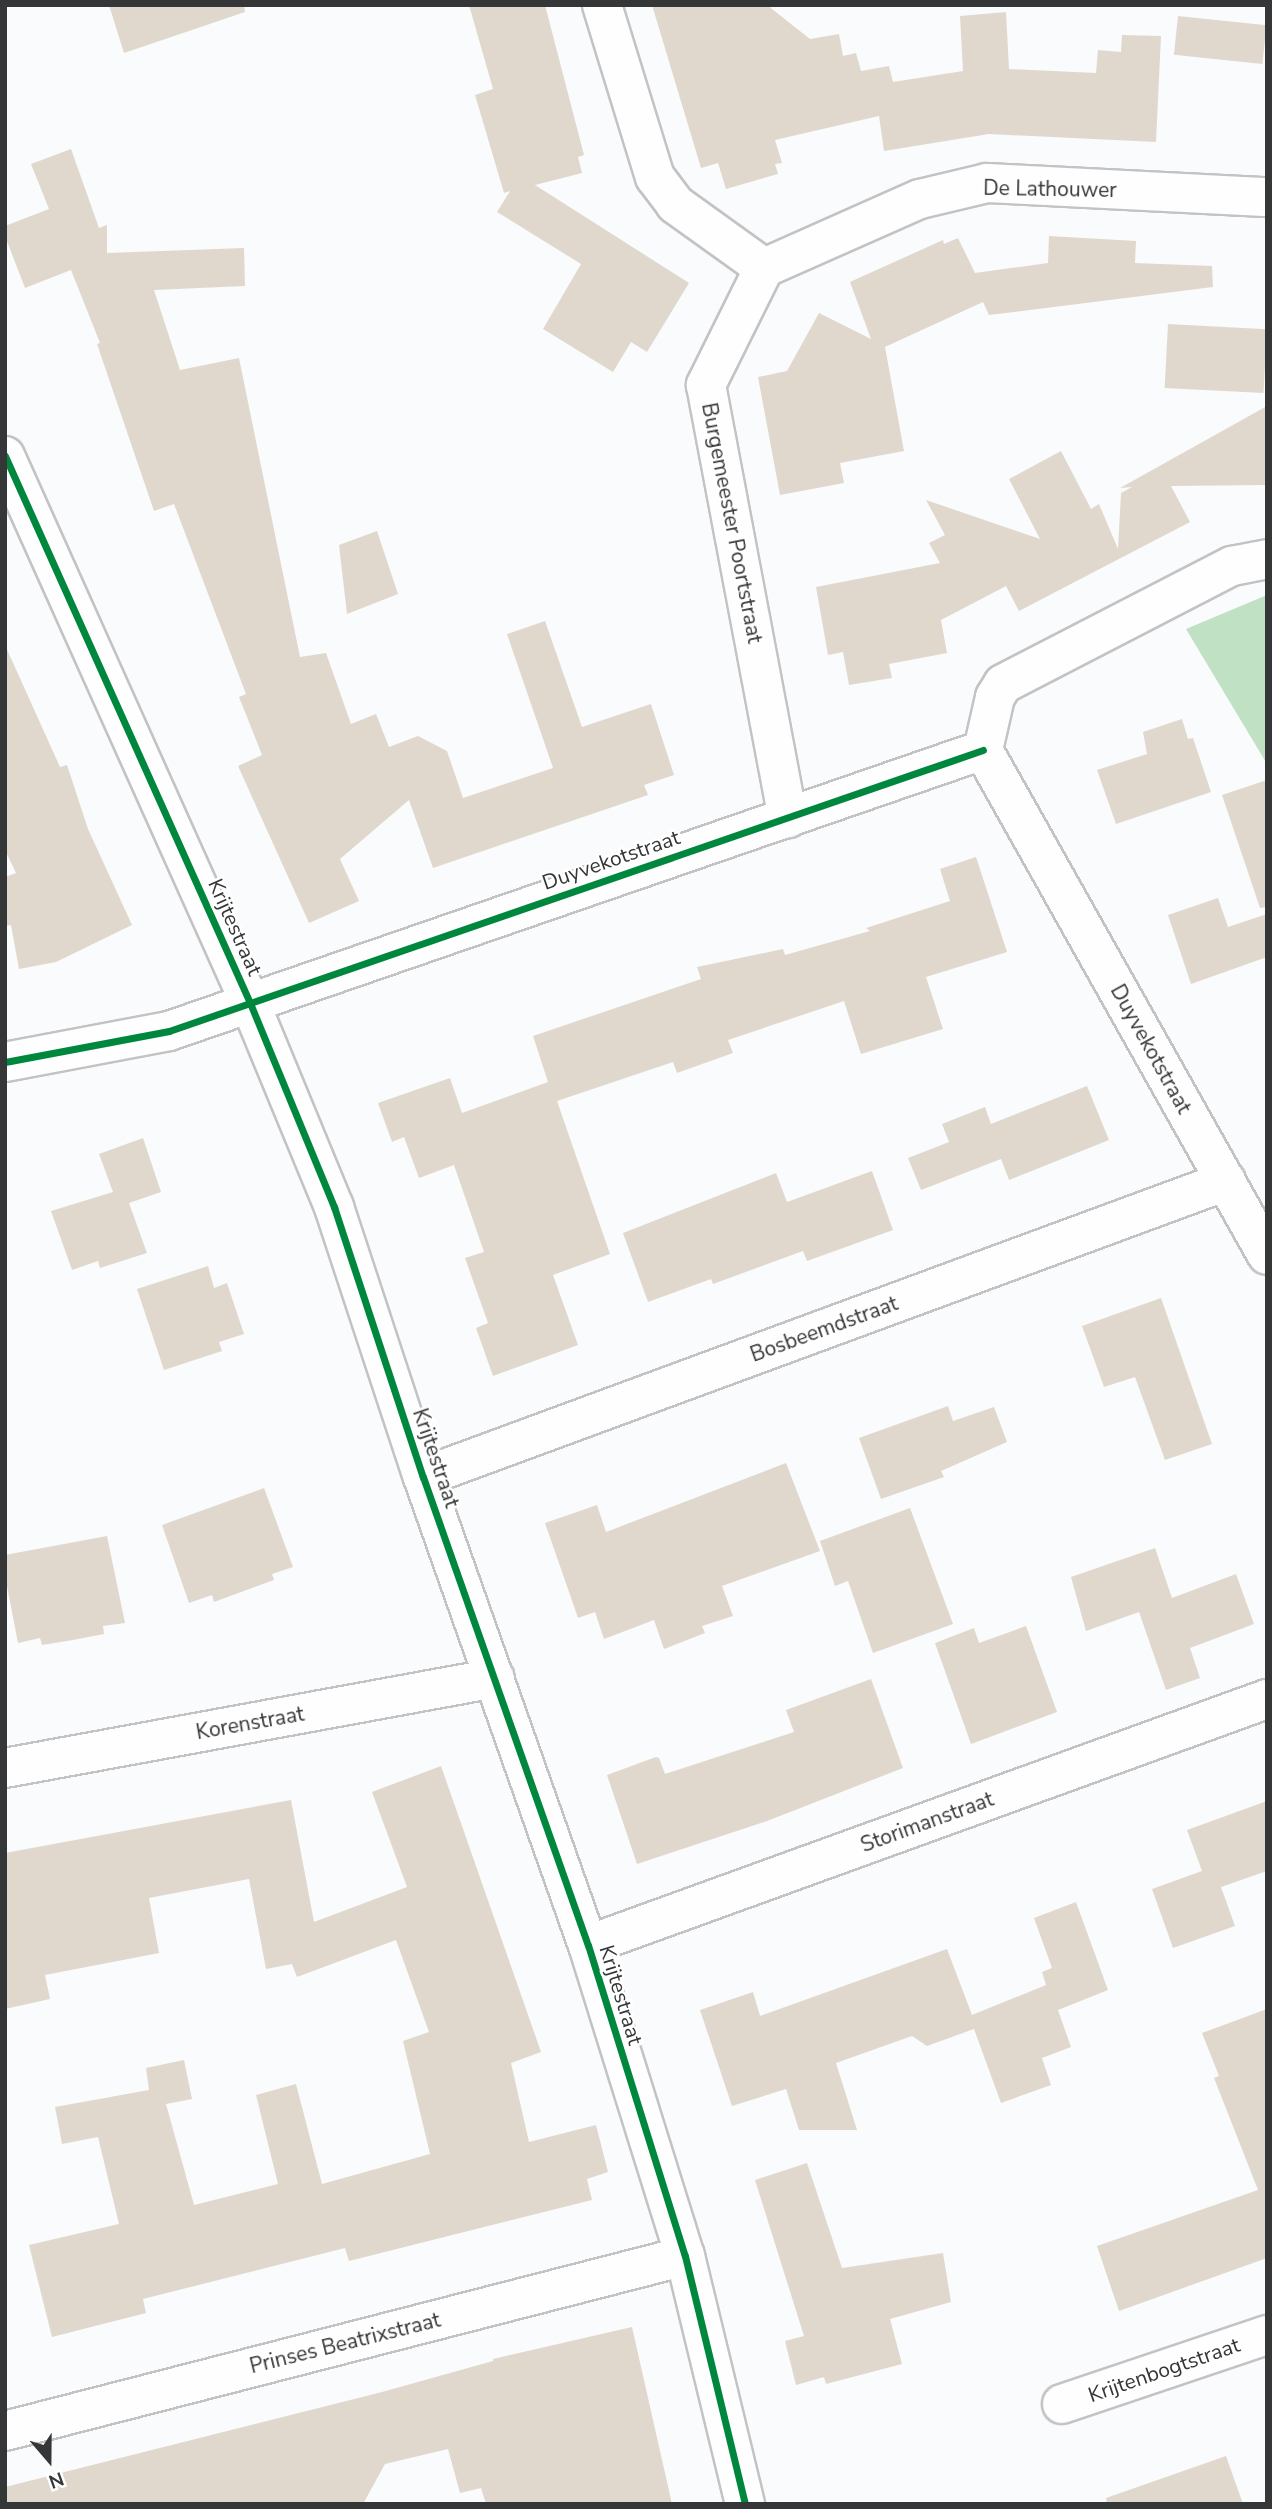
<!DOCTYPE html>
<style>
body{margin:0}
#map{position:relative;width:1272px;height:2509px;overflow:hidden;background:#f9fbfd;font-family:"Nunito Sans",sans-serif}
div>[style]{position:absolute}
.forest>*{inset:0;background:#c0e1c4}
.building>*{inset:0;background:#e1d8cd;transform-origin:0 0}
.roads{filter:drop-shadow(2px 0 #c3c3c5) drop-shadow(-2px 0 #c3c3c5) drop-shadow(0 2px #c3c3c5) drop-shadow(0 -2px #c3c3c5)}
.minor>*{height:38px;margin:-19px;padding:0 19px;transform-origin:19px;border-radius:19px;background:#fefeff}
.cycleway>*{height:7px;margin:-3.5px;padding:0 3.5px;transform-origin:3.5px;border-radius:3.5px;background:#00873e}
span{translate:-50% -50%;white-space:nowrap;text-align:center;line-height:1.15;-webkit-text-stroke:5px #fff;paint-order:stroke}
.street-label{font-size:21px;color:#353637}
.frame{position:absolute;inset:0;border:7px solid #353637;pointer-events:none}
.north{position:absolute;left:14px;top:2425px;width:70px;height:70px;-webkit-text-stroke:5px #fff;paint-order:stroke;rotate:160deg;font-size:19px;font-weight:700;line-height:28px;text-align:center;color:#353637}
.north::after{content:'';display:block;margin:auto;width:24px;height:32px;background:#353637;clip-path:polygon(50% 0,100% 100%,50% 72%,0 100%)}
</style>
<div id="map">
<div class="forest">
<div style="clip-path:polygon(1267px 595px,1267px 764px,1186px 629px)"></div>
</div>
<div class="building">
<div style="clip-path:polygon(109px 5px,244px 5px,245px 12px,124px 53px)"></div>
<div style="clip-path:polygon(469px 5px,545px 5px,584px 155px,578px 157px,582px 173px,535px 185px,689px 283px,647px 352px,631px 342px,613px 372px,543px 329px,581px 264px,497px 212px,510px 191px,504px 193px,475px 95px,493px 89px)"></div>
<div style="clip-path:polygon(652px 5px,767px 5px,810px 39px,839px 34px,843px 56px,856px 53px,861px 71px,889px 66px,893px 82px,963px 71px,960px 16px,1006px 12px,1009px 69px,1096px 73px,1098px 50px,1121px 52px,1122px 35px,1161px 36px,1156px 142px,989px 134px,884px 151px,879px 116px,775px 140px,782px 163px,775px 164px,778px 174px,726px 189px,718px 163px,701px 168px)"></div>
<div style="left:1178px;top:16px;width:89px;height:39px;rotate:6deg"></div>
<div style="clip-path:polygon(71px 149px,99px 228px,107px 225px,107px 253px,244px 248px,245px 286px,154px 290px,180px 370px,239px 358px,300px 657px,326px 653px,351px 724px,376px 714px,389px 747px,418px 736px,447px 751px,463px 798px,553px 768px,507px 634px,545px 621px,582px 727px,651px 704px,674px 775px,644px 785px,648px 795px,433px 868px,409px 800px,340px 859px,359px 901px,309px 923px,238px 766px,262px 755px,239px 697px,246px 694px,174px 504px,154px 511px,97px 344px,100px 343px,71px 270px,25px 288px,5px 236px,5px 226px,49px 209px,31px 164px)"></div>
<div style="clip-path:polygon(1049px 236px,1136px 241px,1135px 263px,1212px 266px,1213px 287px,989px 315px,983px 302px,885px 347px,904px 451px,840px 463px,844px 483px,780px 495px,758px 377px,787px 371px,819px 313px,871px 339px,850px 282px,943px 240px,944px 244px,958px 238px,975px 273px,1048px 263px)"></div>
<div style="left:1168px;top:324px;width:99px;height:64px;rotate:3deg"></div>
<div style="clip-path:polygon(1267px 406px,1267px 485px,1171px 486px,1190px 522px,1019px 611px,1006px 586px,941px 620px,947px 653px,889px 664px,892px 678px,849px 685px,843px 652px,828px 655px,816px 587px,940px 563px,929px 543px,945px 535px,926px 500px,1040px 539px,1009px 479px,1061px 451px,1091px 509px,1099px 504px,1118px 549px,1121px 493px,1132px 487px,1120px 488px)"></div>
<div style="clip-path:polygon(377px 531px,398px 594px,347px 614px,339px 545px)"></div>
<div style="clip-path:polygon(5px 645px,60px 767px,67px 765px,88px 829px,132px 925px,56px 962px,19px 969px,11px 925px,5px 926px,5px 877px,16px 873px,5px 850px)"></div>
<div style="clip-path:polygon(1182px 719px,1188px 739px,1193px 738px,1211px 792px,1116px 824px,1097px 770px,1147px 754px,1143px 732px)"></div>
<div style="clip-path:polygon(1267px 780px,1267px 907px,1260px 908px,1222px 795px)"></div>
<div style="clip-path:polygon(976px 857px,1007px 952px,926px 977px,943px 1029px,861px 1054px,844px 1001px,728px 1040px,733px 1053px,677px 1073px,673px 1062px,557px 1101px,610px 1254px,553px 1275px,578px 1345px,493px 1376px,476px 1328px,488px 1323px,465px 1258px,484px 1252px,454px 1165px,419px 1178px,404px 1137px,392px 1142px,378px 1103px,450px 1078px,462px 1113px,548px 1082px,533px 1036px,701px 979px,697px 967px,783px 949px,785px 955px,870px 931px,866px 928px,950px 901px,940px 869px)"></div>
<div style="clip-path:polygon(1218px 898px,1228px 927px,1267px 914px,1267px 957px,1191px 984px,1168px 915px)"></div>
<div style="clip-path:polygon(1087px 1086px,1109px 1140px,1009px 1180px,1001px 1159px,921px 1190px,908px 1158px,949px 1142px,942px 1124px,985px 1107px,991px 1124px)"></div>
<div style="clip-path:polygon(143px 1138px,161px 1192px,129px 1203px,147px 1253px,100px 1268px,98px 1261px,72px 1270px,51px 1211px,113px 1192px,99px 1154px)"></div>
<div style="clip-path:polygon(872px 1171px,893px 1230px,807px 1261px,803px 1251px,713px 1284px,711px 1279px,648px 1302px,623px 1233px,776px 1173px,787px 1202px)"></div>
<div style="clip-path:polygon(208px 1266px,214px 1288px,227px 1283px,244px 1334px,219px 1342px,222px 1351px,164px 1370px,137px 1289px)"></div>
<div style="clip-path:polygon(1161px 1298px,1212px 1444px,1165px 1460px,1135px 1377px,1104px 1387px,1082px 1326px)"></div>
<div style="clip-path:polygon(948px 1406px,953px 1421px,994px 1407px,1007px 1442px,941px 1471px,944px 1477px,881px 1499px,859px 1438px)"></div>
<div style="clip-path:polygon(786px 1463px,820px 1551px,722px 1586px,733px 1616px,702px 1626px,705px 1633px,664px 1649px,654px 1620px,604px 1639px,595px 1612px,578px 1618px,545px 1523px,597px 1505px,606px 1532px)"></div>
<div style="clip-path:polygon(264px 1488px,293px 1567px,272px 1574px,274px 1580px,214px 1602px,212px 1595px,189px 1603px,162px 1525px)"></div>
<div style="clip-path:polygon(910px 1508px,953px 1624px,873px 1653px,848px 1581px,835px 1586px,820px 1541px)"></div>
<div style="clip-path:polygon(107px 1536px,125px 1623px,103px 1626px,104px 1634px,73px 1640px,42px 1645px,40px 1638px,18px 1643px,5px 1576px,5px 1555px)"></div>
<div style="clip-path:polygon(1155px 1548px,1172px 1598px,1236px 1574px,1254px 1624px,1190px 1648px,1200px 1678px,1166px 1690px,1139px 1612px,1086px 1631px,1071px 1577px)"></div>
<div style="clip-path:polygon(1026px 1626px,1057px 1712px,971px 1744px,935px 1643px,974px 1628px,979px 1643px)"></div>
<div style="clip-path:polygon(871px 1679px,903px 1768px,767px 1821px,637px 1864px,607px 1775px,656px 1757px,659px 1758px,665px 1774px,794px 1732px,786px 1710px)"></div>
<div style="clip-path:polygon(441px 1766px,541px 2052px,511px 2063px,529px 2142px,596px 2125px,608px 2172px,587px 2179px,592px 2200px,349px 2261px,345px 2248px,143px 2299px,146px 2313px,52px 2337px,29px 2245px,119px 2224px,98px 2137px,62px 2144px,55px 2107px,149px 2090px,146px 2068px,184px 2060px,192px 2099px,166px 2104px,194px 2205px,278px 2184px,256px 2095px,296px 2084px,322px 2184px,430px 2154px,403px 2041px,429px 2032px,396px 1940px,297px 1977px,292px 1964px,266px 1969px,249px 1879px,149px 1898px,159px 1953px,45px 1975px,50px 1999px,5px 2009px,5px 1853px,291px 1800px,314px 1922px,407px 1887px,372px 1792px)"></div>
<div style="clip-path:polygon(1267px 1801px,1267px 1871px,1221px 1887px,1235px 1926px,1173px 1948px,1152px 1889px,1202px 1871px,1187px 1830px)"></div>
<div style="clip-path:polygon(1076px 1902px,1108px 1990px,1058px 2010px,1071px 2047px,1042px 2058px,1051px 2085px,1001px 2103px,974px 2029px,927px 2046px,912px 2036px,836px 2063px,857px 2130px,799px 2130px,786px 2089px,732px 2106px,700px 2010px,753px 1992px,760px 2016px,947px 1949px,972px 2015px,1046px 1985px,1042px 1972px,1052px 1968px,1034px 1918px)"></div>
<div style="clip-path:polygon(1267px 2009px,1267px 2258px,1119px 2311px,1097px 2246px,1258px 2190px,1214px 2078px,1219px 2076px,1202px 2033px)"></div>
<div style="clip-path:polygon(807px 2163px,842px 2268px,943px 2253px,951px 2302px,890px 2319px,902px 2364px,826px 2384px,824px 2377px,796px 2385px,785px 2341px,804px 2336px,755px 2180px)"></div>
<div style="clip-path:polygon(632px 2327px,672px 2504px,486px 2504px,481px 2488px,460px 2493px,448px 2449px,385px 2464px,363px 2504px,5px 2504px,5px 2487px,382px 2392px,493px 2361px,493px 2359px)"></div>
<div style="clip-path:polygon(1226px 2456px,1243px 2504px,1107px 2504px,1106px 2498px)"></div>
</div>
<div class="roads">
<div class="minor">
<div style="left:602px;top:5px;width:180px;rotate:72.9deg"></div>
<div style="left:655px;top:177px;width:34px;rotate:53deg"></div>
<div style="left:675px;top:204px;width:110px;rotate:35.7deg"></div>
<div style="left:764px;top:268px;width:131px;rotate:116.4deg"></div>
<div style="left:706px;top:385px;width:441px;rotate:79.3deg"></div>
<div style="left:764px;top:268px;width:171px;rotate:-23.9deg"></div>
<div style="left:920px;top:199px;width:69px;rotate:-13.4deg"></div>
<div style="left:987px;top:183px;width:280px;rotate:2.9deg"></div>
<div style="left:5px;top:456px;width:599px;rotate:65.87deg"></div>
<div style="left:250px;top:1003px;width:221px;rotate:67.6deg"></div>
<div style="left:334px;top:1207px;width:284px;rotate:71.8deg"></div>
<div style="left:423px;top:1477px;width:496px;rotate:70.6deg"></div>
<div style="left:588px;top:1945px;width:326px;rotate:72.7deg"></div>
<div style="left:685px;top:2256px;width:255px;rotate:76.4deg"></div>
<div style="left:983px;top:750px;width:579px;rotate:60.65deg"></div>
<div style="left:983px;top:750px;width:54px;rotate:-77.2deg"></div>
<div style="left:995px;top:697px;width:15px;rotate:-58deg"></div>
<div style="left:1003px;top:684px;width:258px;rotate:-27.3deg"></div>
<div style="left:1232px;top:566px;width:36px;rotate:-11deg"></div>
<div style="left:5px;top:1062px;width:167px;rotate:-10.7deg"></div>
<div style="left:169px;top:1031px;width:861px;rotate:-19.05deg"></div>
<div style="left:423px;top:1477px;width:856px;rotate:-20.23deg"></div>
<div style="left:5px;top:1768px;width:498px;rotate:-10.4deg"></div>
<div style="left:588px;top:1945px;width:722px;rotate:-19.92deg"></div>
<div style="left:1062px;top:2404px;width:216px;rotate:-18.6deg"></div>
<div style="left:5px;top:2431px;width:702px;rotate:-14.43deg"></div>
</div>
</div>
<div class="cycleway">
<div style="left:5px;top:456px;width:599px;rotate:65.87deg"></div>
<div style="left:250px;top:1003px;width:221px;rotate:67.6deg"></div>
<div style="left:334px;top:1207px;width:284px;rotate:71.8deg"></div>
<div style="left:423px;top:1477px;width:496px;rotate:70.6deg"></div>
<div style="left:588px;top:1945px;width:326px;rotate:72.7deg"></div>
<div style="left:685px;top:2256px;width:255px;rotate:76.4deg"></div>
<div style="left:5px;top:1062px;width:167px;rotate:-10.7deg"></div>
<div style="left:169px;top:1031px;width:861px;rotate:-19.05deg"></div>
</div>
<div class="street-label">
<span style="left:1050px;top:189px;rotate:1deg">De Lathouwer</span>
<span style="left:732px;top:523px;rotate:79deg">Burgemeester Poortstraat</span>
<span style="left:611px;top:860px;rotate:-19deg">Duyvekotstraat</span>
<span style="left:235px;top:927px;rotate:66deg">Krijtestraat</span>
<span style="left:1151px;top:1049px;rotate:61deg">Duyvekotstraat</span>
<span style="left:824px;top:1329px;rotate:-20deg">Bosbeemdstraat</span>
<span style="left:436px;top:1458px;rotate:71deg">Krijtestraat</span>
<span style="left:250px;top:1723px;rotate:-10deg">Korenstraat</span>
<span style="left:927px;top:1822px;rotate:-20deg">Storimanstraat</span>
<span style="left:621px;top:1995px;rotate:73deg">Krijtestraat</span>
<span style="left:345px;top:2343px;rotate:-14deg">Prinses Beatrixstraat</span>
<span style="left:1164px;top:2370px;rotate:-19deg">Krijtenbogtstraat</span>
</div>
<div class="frame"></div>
<div class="north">N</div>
</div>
